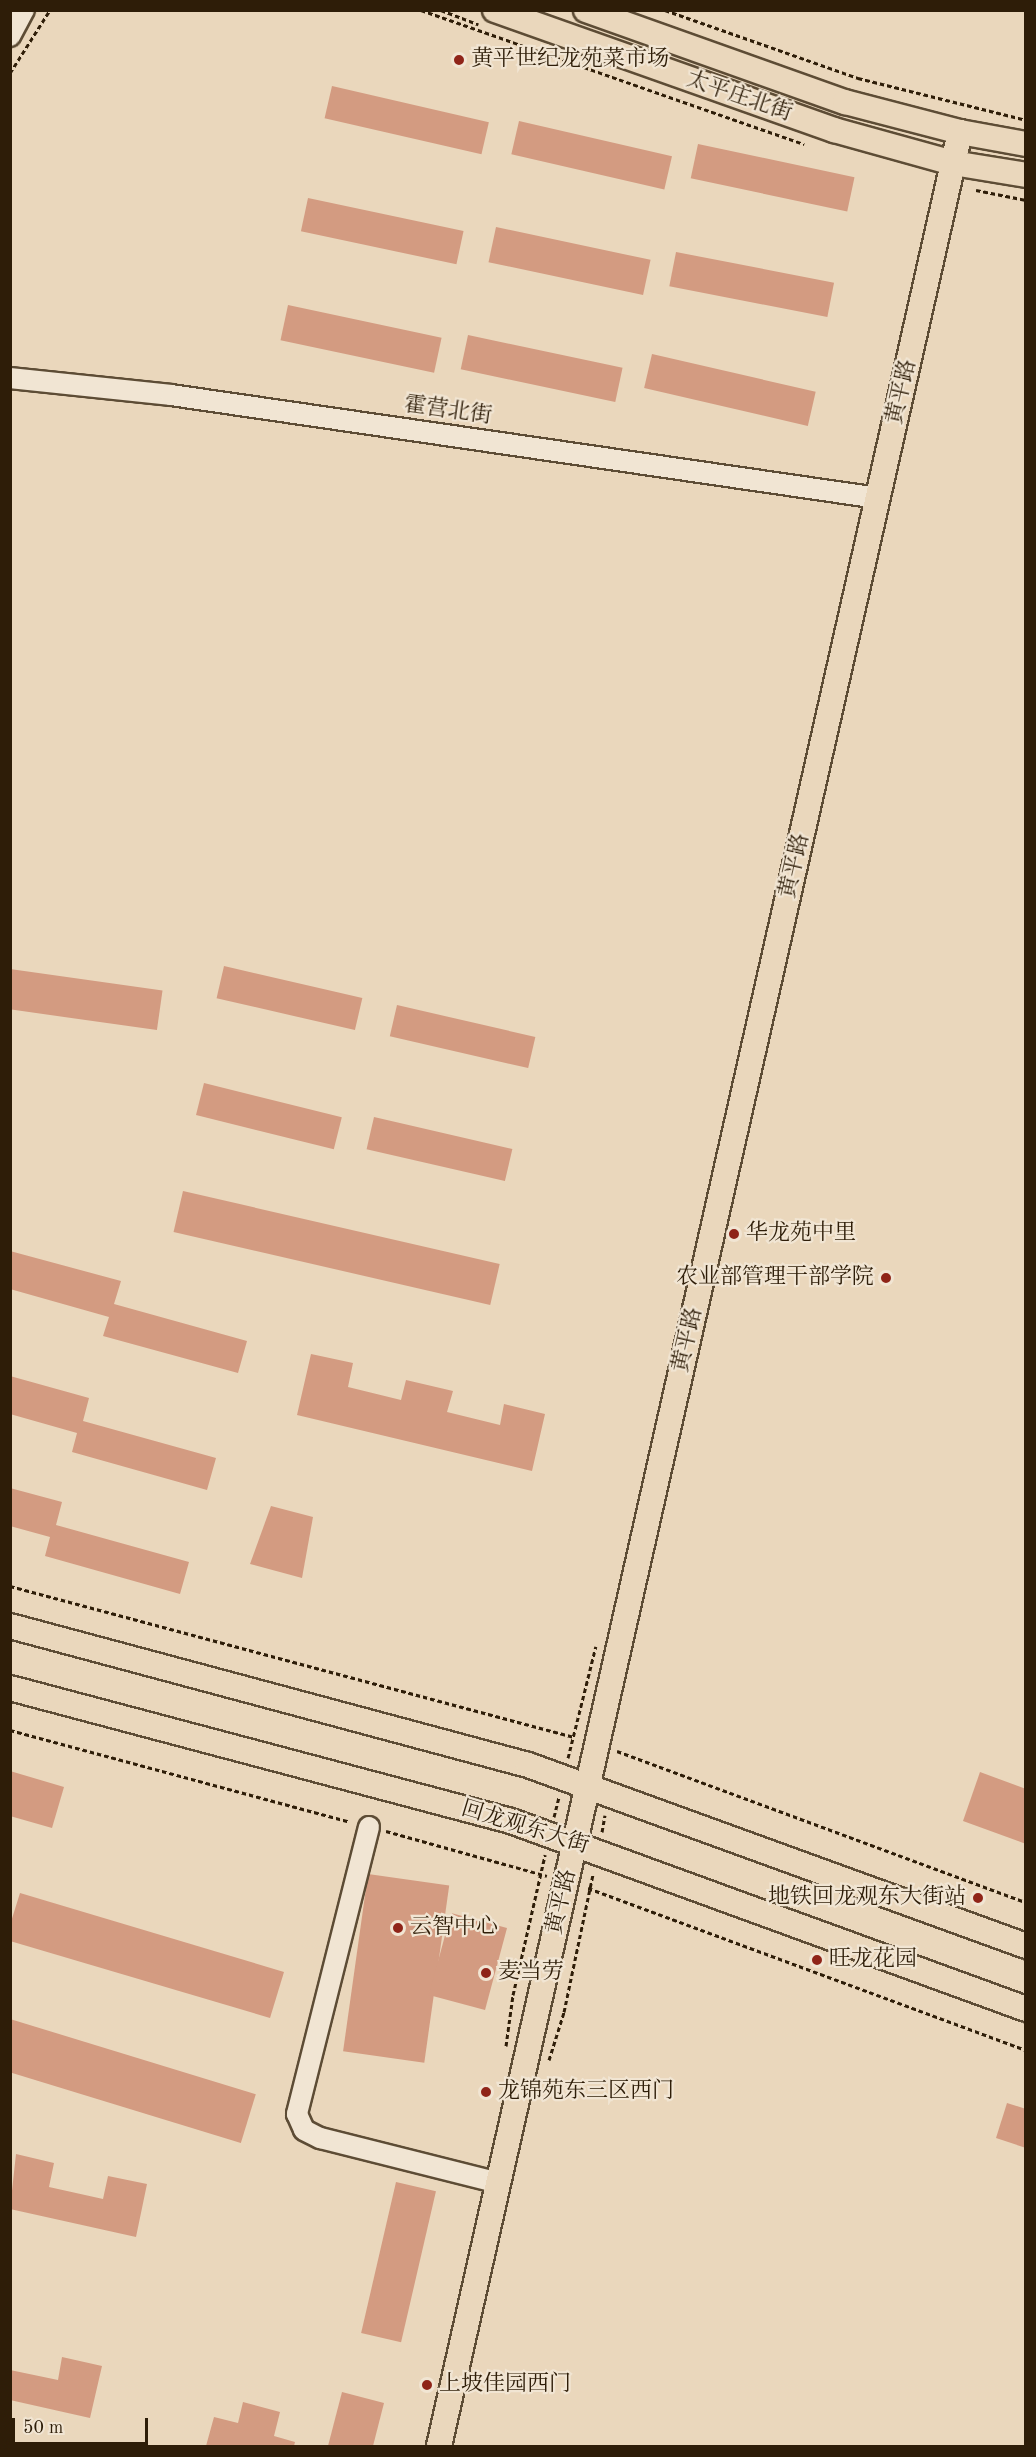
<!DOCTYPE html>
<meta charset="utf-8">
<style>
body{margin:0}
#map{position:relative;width:1036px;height:2457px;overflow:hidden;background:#ead7bc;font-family:"Old Standard TT","Noto Serif SC",serif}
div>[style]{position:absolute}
.building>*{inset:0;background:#d39b81;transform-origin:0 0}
.path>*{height:3px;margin-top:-1.5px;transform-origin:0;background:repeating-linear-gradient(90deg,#2e1d08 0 4.5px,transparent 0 7.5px)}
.roads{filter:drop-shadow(2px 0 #5d4c35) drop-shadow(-2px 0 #5d4c35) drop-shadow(0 2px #5d4c35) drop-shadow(0 -2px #5d4c35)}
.minor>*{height:20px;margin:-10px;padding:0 10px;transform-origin:10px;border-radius:10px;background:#f1e5d3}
.major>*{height:24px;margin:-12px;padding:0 12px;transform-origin:12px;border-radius:12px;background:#ead7bc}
.dots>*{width:16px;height:16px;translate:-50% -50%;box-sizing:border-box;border:3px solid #f1e5d3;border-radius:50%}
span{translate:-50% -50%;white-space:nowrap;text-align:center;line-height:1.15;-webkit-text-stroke:4.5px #f1e5d3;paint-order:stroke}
.poi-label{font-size:22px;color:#2e1d08}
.left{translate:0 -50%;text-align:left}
.right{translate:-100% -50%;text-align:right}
.street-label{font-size:22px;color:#2e1d08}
.frame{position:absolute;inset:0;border:12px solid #2e1d08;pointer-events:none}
.scale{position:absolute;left:12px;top:2418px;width:136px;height:27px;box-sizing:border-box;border:3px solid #2e1d08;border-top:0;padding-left:8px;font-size:18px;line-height:21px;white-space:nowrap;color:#2e1d08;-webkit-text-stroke:4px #f1e5d3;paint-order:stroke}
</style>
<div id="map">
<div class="building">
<div style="left:332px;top:86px;width:161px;height:33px;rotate:13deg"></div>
<div style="left:519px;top:121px;width:157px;height:34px;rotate:13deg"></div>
<div style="left:698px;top:144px;width:160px;height:35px;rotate:12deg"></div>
<div style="left:308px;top:198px;width:159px;height:34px;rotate:12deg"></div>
<div style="left:496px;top:227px;width:158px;height:36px;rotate:12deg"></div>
<div style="left:676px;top:252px;width:161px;height:35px;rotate:11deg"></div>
<div style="left:288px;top:305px;width:157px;height:36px;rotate:12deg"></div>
<div style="left:468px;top:335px;width:158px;height:35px;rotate:12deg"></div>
<div style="left:652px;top:354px;width:168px;height:35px;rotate:13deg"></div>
<div style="left:224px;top:966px;width:142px;height:33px;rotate:13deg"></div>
<div style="left:10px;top:969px;width:154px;height:40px;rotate:8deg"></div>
<div style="left:397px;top:1005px;width:142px;height:32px;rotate:13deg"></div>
<div style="left:204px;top:1083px;width:142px;height:33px;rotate:14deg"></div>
<div style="left:374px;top:1117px;width:142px;height:33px;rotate:13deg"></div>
<div style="left:183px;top:1191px;width:325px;height:42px;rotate:13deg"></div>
<div style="clip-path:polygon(10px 1251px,121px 1281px,114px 1304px,247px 1341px,238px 1373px,103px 1336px,109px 1317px,10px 1289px)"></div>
<div style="clip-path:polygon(311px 1354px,353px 1363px,348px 1387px,401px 1400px,406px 1380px,453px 1391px,447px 1412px,500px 1425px,504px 1404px,545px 1414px,532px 1471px,297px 1415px)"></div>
<div style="clip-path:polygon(10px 1376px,89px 1398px,83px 1421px,216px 1458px,207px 1490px,72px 1452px,77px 1433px,10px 1414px)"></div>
<div style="clip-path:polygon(10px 1488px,62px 1502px,56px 1525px,189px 1562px,180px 1594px,45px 1556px,50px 1537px,10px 1526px)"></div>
<div style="clip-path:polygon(271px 1506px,313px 1517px,302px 1578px,250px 1564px)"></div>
<div style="clip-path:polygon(10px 1771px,64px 1787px,52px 1828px,10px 1816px)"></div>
<div style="clip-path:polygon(980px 1772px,1026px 1789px,1026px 1844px,963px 1821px)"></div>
<div style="left:368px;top:1874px;width:82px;height:179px;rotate:8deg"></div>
<div style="clip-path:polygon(20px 1893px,284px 1972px,270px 2018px,10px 1941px,10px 1925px)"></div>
<div style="left:451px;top:1913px;width:58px;height:85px;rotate:15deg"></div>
<div style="left:10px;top:2019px;width:257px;height:51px;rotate:17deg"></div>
<div style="clip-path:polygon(1007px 2103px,1026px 2109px,1026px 2148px,996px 2138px)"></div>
<div style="clip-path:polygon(16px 2154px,54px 2163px,49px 2187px,103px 2199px,108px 2176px,147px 2184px,136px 2237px,10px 2209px)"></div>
<div style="left:396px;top:2182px;width:41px;height:155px;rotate:13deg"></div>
<div style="clip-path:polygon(62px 2357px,102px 2366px,90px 2418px,10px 2400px,10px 2370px,58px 2380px)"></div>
<div style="clip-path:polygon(342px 2392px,384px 2403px,373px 2446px,328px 2446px)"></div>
<div style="clip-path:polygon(243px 2402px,280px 2412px,274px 2436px,295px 2442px,294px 2446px,206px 2446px,214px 2417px,238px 2423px)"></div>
</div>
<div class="path">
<div style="left:421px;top:10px;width:406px;rotate:19.3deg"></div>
<div style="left:441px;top:10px;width:40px;rotate:21deg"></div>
<div style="left:665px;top:10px;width:205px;rotate:19.4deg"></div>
<div style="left:858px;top:78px;width:173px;rotate:14deg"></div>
<div style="left:431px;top:11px;width:1px;rotate:-90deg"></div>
<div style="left:10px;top:73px;width:75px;rotate:-57.6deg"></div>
<div style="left:976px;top:190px;width:51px;rotate:11.3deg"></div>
<div style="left:10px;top:1586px;width:584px;rotate:14.99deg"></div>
<div style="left:10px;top:1730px;width:352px;rotate:15.1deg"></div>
<div style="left:617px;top:1751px;width:436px;rotate:20.3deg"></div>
<div style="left:568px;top:1758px;width:115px;rotate:-76deg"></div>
<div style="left:554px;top:1817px;width:21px;rotate:-76deg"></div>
<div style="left:386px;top:1831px;width:167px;rotate:15.6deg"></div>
<div style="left:602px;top:1832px;width:17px;rotate:-80deg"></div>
<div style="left:588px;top:1888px;width:467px;rotate:20.3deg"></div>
<div style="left:506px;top:2046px;width:51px;rotate:-82.2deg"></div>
<div style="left:513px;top:1995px;width:144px;rotate:-77.1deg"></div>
<div style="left:549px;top:2060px;width:50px;rotate:-72.6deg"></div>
<div style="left:564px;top:2012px;width:141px;rotate:-78.1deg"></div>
</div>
<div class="roads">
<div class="minor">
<div style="left:10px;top:36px;width:30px;rotate:-62deg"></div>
<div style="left:10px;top:378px;width:162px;rotate:6deg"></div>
<div style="left:171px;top:395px;width:714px;rotate:8.29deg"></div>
<div style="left:369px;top:1827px;width:296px;rotate:104.1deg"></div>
<div style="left:297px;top:2114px;width:17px;rotate:66deg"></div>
<div style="left:304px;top:2130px;width:18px;rotate:27deg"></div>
<div style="left:320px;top:2138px;width:185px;rotate:14.1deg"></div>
</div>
<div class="major">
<div style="left:495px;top:10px;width:360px;rotate:19.5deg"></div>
<div style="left:834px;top:130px;width:123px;rotate:15.5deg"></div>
<div style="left:953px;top:163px;width:74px;rotate:9.3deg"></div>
<div style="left:586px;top:10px;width:275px;rotate:19.6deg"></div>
<div style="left:845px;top:102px;width:119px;rotate:14.6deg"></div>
<div style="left:960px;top:132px;width:67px;rotate:10.3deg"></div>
<div style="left:10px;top:1626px;width:536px;rotate:15.02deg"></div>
<div style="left:528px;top:1765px;width:530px;rotate:19.97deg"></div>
<div style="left:10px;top:1688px;width:518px;rotate:14.87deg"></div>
<div style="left:511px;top:1821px;width:548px;rotate:20.05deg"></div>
<div style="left:439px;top:2446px;width:2372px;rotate:-77.31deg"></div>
</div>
</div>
<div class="dots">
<div style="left:459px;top:60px;background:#8f2418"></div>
<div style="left:734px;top:1234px;background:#8f2418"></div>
<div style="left:886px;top:1278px;background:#8f2418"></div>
<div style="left:978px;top:1898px;background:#8f2418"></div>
<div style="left:398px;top:1928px;background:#8f2418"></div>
<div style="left:817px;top:1960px;background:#8f2418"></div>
<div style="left:486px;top:1973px;background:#8f2418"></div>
<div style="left:486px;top:2092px;background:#8f2418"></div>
<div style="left:427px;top:2385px;background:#8f2418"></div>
</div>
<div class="poi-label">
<span class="left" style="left:471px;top:60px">黄平世纪龙苑菜市场</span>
<span class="left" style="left:746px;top:1234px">华龙苑中里</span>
<span class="right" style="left:874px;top:1278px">农业部管理干部学院</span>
<span class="right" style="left:966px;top:1898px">地铁回龙观东大街站</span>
<span class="left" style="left:410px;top:1928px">云智中心</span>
<span class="left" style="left:829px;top:1960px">旺龙花园</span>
<span class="left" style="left:498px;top:1973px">麦当劳</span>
<span class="left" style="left:498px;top:2092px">龙锦苑东三区西门</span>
<span class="left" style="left:439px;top:2385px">上坡佳园西门</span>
</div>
<div class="street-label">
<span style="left:739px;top:97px;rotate:19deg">太平庄北街</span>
<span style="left:902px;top:392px;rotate:-77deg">黄平路</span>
<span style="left:448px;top:411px;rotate:8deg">霍营北街</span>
<span style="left:795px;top:866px;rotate:-77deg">黄平路</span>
<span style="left:688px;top:1340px;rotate:-77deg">黄平路</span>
<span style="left:525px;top:1828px;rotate:17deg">回龙观东大街</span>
<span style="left:562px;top:1902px;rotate:-77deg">黄平路</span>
</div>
<div class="frame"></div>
<div class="scale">50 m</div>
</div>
